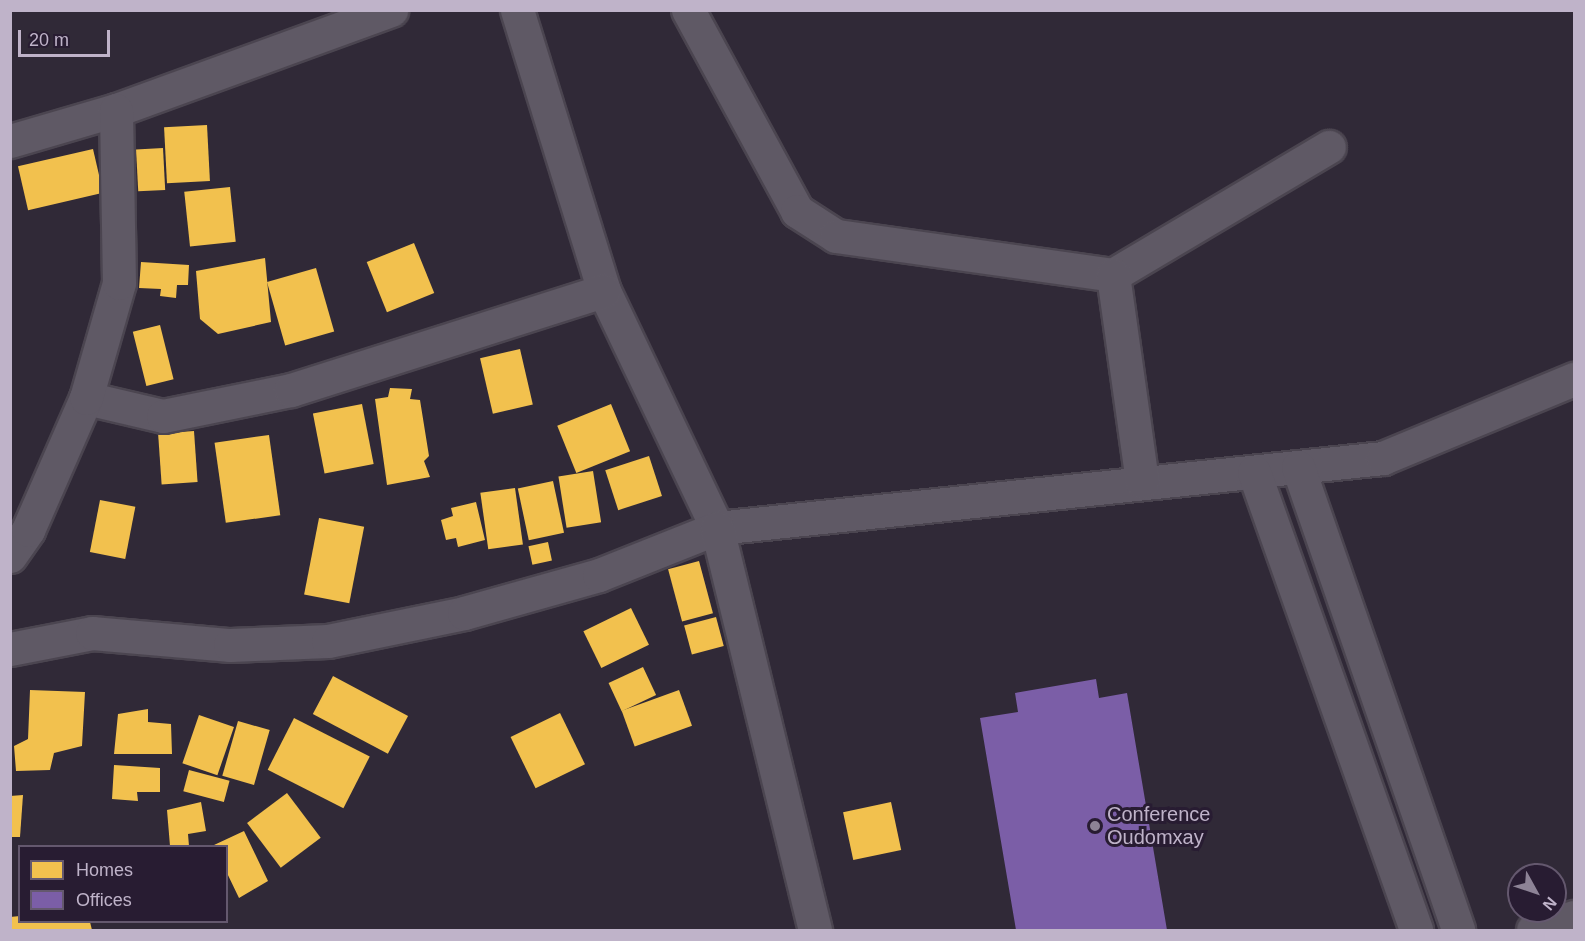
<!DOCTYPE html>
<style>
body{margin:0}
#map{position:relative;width:1585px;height:941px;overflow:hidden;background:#302937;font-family:Helvetica,sans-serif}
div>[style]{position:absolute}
.homes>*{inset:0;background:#f2c14e;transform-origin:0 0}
.offices>*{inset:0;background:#7b5ea7}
.roads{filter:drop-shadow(2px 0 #4b4550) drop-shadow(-2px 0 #4b4550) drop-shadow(0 2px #4b4550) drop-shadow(0 -2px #4b4550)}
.minor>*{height:33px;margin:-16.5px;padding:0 16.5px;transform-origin:16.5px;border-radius:16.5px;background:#5f5965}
.dots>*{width:16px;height:16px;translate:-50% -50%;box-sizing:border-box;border:3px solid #281c32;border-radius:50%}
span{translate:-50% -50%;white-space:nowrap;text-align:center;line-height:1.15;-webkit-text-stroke:6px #281c32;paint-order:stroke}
.poi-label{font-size:20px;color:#bfb3c9}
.left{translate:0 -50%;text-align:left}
.frame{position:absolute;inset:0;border:12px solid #bfb3c9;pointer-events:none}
.legend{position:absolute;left:18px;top:845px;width:210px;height:78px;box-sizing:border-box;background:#281c32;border:2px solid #64586e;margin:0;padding:8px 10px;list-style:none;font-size:18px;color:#bfb3c9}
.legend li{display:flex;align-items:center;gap:12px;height:30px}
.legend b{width:30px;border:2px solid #64586e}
.north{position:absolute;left:1507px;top:863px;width:60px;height:60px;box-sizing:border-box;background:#281c32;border:2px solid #64586e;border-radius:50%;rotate:130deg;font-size:16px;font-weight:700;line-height:24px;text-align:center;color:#bfb3c9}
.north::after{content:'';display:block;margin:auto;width:21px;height:27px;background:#8d8396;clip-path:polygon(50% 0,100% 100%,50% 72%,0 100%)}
.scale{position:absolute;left:18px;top:30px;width:92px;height:27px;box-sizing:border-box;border:3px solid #bfb3c9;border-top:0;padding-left:8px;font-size:18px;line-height:21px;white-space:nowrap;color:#bfb3c9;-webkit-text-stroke:4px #281c32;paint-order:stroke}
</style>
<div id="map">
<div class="homes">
<div style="left:207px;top:125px;width:56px;height:43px;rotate:87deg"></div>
<div style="left:163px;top:148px;width:42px;height:27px;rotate:87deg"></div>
<div style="left:93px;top:149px;width:45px;height:77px;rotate:77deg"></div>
<div style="left:230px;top:187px;width:55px;height:46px;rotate:84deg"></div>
<div style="left:414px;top:243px;width:54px;height:51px;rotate:68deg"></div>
<div style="clip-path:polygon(265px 258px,271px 322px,218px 334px,200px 319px,196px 271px)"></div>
<div style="clip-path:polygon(141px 262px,189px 265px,188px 285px,177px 285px,176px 298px,160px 296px,161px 289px,139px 288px)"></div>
<div style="left:316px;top:268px;width:66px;height:51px;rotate:74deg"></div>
<div style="left:160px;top:325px;width:56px;height:28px;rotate:76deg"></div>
<div style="left:520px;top:349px;width:57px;height:41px;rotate:77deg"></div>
<div style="clip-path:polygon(390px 388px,412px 389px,410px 399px,420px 400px,429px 456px,424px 461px,430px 477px,387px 485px,375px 399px,388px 397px)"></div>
<div style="left:362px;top:404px;width:61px;height:50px;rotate:79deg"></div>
<div style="left:611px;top:404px;width:51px;height:58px;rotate:68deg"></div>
<div style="left:194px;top:431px;width:51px;height:36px;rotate:86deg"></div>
<div style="left:269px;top:435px;width:81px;height:55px;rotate:82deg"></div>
<div style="left:649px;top:456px;width:42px;height:46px;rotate:72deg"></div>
<div style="left:593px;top:471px;width:52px;height:35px;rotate:81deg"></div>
<div style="left:553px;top:481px;width:53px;height:36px;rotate:78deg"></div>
<div style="left:515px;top:488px;width:57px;height:35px;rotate:82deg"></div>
<div style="left:100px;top:500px;width:36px;height:53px;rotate:11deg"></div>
<div style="clip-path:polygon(476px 502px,485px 540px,458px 547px,456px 538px,446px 540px,441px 520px,453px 516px,451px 508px)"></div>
<div style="left:319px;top:518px;width:46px;height:78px;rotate:11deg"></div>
<div style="left:548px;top:542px;width:19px;height:20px;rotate:78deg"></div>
<div style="left:699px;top:561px;width:54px;height:32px;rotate:75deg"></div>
<div style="left:631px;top:608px;width:41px;height:53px;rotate:64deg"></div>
<div style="left:716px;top:617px;width:30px;height:33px;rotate:75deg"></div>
<div style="left:643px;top:667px;width:31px;height:38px;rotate:65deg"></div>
<div style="left:333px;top:676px;width:85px;height:43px;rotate:28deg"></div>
<div style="clip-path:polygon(30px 690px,85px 692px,82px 746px,54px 753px,50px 770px,16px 771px,14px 746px,28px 739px)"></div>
<div style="left:679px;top:690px;width:38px;height:61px;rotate:70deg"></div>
<div style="clip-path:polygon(148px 709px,148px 722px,171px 724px,172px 754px,114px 754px,118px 714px)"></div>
<div style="left:560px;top:713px;width:57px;height:55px;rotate:64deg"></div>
<div style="left:199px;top:715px;width:37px;height:51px;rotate:19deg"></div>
<div style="left:294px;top:718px;width:85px;height:58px;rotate:27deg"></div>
<div style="left:238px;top:721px;width:33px;height:57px;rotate:16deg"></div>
<div style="clip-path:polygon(114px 765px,160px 768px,160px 792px,137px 792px,138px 801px,112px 799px)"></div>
<div style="left:189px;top:770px;width:42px;height:22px;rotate:15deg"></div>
<div style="left:287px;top:793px;width:56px;height:50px;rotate:53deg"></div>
<div style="clip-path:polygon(23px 795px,20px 837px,10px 837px,10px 796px)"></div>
<div style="clip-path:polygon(201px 802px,206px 831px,188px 834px,189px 846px,170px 846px,167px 810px)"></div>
<div style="left:891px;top:802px;width:49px;height:49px;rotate:78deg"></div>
<div style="clip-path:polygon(244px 831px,268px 881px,239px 898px,226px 871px,226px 846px,214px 845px)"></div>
<div style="clip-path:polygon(20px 916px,20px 922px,90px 922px,92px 930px,10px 930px,10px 917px)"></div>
</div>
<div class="offices">
<div style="clip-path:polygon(1096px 679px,1099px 698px,1127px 693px,1167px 930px,1016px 930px,980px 718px,1018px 712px,1015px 693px)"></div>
</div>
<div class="roads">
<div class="minor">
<div style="left:517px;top:10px;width:294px;rotate:72.8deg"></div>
<div style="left:604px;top:291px;width:263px;rotate:64.5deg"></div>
<div style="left:717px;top:528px;width:670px;rotate:-6deg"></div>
<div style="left:1383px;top:458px;width:207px;rotate:-22.5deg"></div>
<div style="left:688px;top:10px;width:229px;rotate:61.5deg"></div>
<div style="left:797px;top:211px;width:46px;rotate:32.7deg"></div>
<div style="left:836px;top:236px;width:280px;rotate:8deg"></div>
<div style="left:1113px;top:275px;width:251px;rotate:-30.7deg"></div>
<div style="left:10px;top:141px;width:110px;rotate:-16.3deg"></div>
<div style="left:116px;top:110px;width:293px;rotate:-20deg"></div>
<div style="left:1113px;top:275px;width:209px;rotate:82deg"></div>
<div style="left:86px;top:398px;width:79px;rotate:13.2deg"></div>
<div style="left:163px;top:416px;width:131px;rotate:-11.5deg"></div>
<div style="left:291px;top:390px;width:328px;rotate:-17.6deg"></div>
<div style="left:1298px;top:467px;width:490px;rotate:70.9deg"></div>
<div style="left:1254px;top:472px;width:486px;rotate:70.5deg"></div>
<div style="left:10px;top:556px;width:32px;rotate:-55deg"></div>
<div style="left:28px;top:530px;width:144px;rotate:-66.3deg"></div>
<div style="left:86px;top:398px;width:120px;rotate:-74deg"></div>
<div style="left:119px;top:283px;width:173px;rotate:-91deg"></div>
<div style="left:10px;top:649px;width:84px;rotate:-11deg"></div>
<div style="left:92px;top:633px;width:139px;rotate:5deg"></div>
<div style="left:230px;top:645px;width:98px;rotate:-2.3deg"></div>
<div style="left:328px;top:641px;width:139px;rotate:-11.6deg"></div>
<div style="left:464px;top:613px;width:140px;rotate:-15.7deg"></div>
<div style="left:599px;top:575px;width:127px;rotate:-21.7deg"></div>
<div style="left:717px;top:528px;width:414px;rotate:76.3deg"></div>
<div style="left:1533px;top:930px;width:43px;rotate:-17.6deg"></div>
</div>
</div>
<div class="dots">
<div style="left:1095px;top:826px;background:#8d8396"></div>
</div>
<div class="poi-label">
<span class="left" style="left:1107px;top:826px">Conference<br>Oudomxay</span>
</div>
<div class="frame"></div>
<ul class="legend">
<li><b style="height:16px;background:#f2c14e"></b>Homes</li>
<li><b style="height:16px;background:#7b5ea7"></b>Offices</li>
</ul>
<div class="north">N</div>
<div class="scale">20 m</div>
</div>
